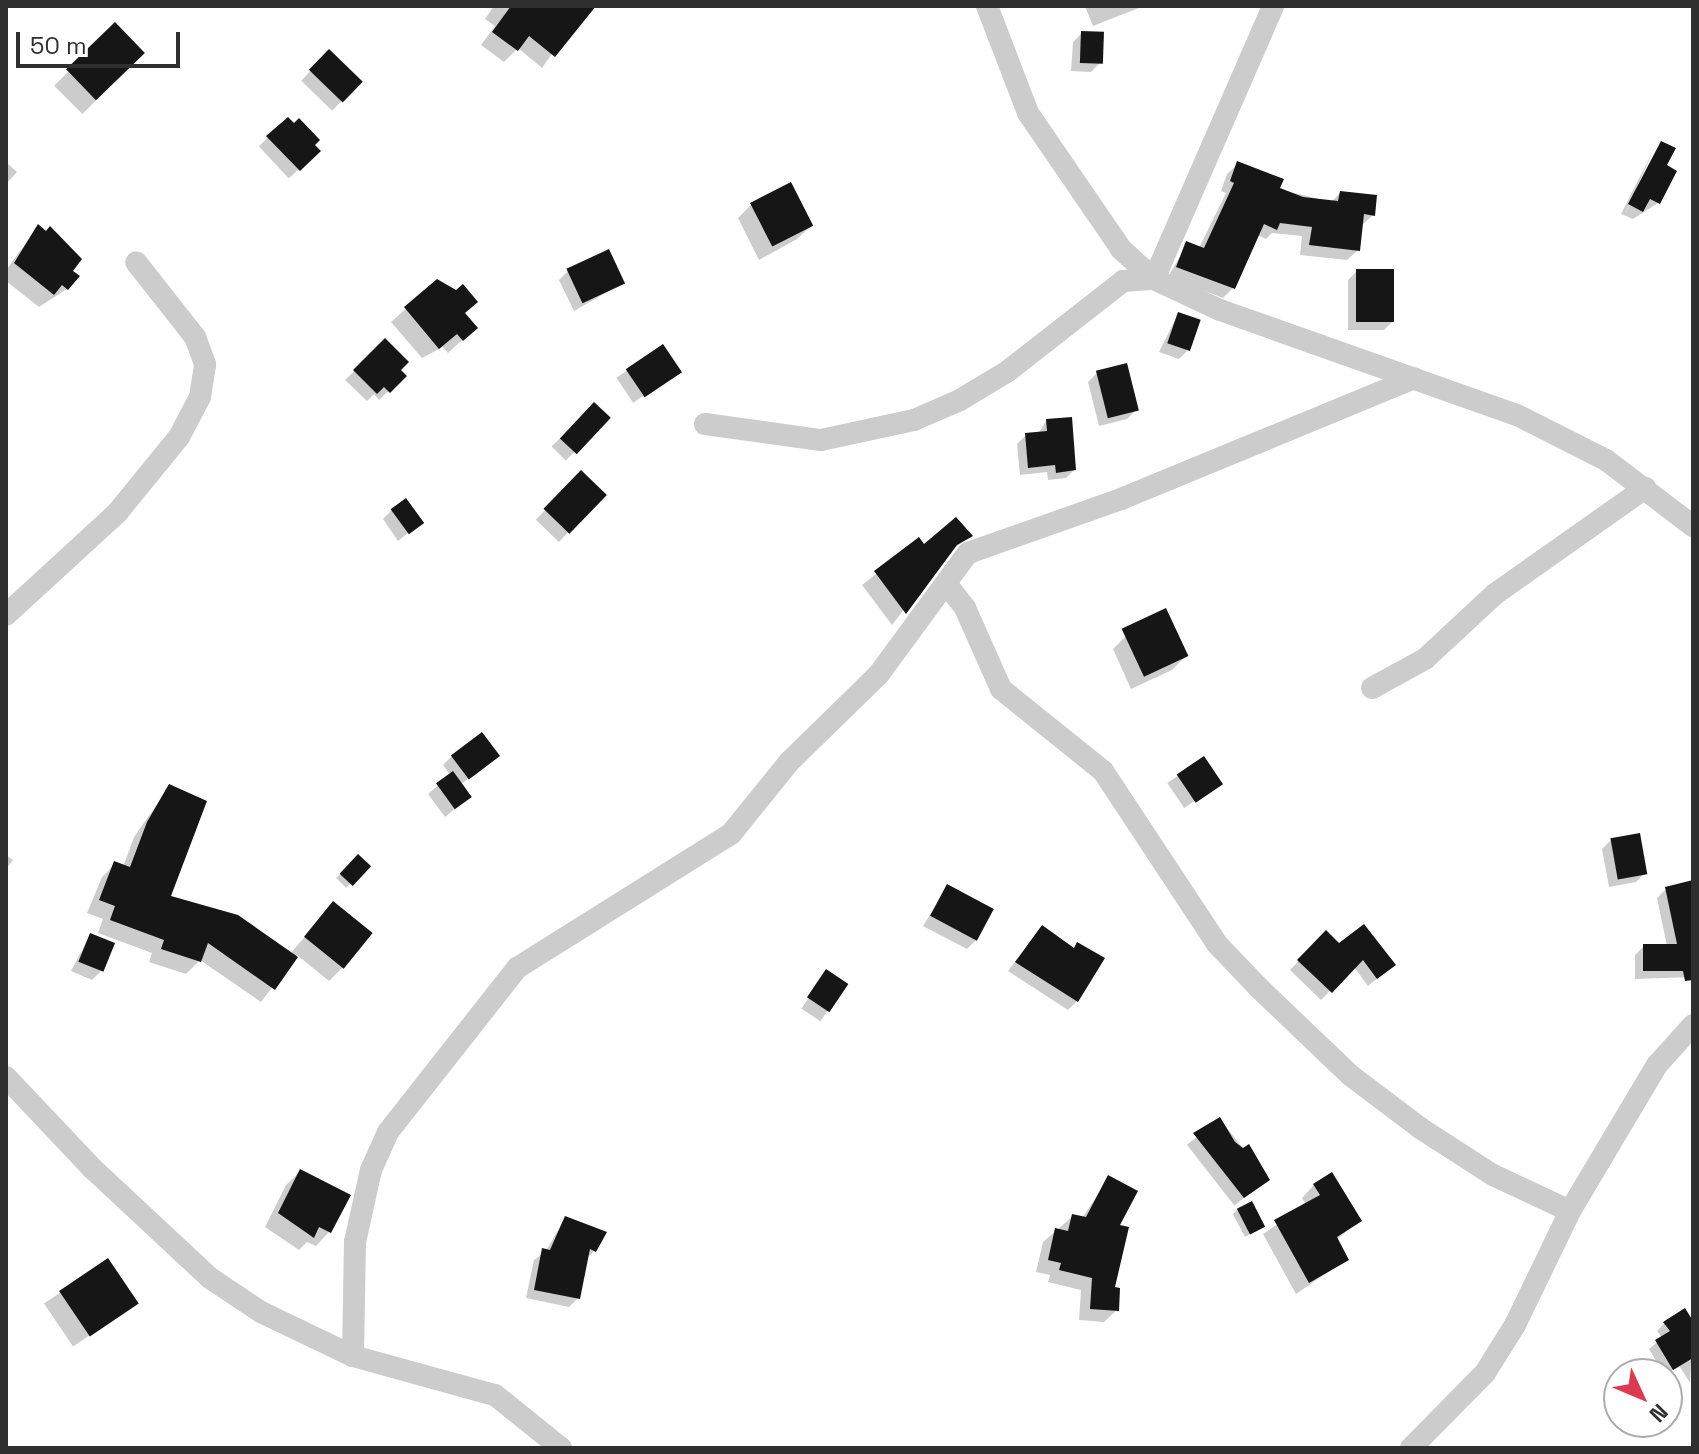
<!DOCTYPE html>
<style>
body{margin:0}
#map{position:relative;width:1699px;height:1454px;overflow:hidden;background:#fff;font-family:"Space Grotesk",sans-serif}
div>[style]{position:absolute}
.shadow>*{inset:0;background:#0003;transform-origin:0 0}
.building>*{inset:0;background:#161616;transform-origin:0 0}
.minor>*{height:22px;margin:-11px;padding:0 11px;transform-origin:11px;border-radius:11px;background:#ccc}
span{translate:-50% -50%;white-space:nowrap;text-align:center;line-height:1.15;-webkit-text-stroke:8px #fff;paint-order:stroke}
.frame{position:absolute;inset:0;border:8px solid #2f2f2f;pointer-events:none}
.north{position:absolute;left:1603px;top:1358px;width:80px;height:80px;box-sizing:border-box;background:#fff;border:2px solid #acacac;border-radius:50%;rotate:134deg;font-size:22px;font-weight:700;line-height:32px;text-align:center;color:#2f2f2f}
.north::after{content:'';display:block;margin:auto;width:28px;height:36px;background:#dd3950;clip-path:polygon(50% 0,100% 100%,50% 72%,0 100%)}
.scale{position:absolute;left:16px;top:32px;width:164px;height:36px;box-sizing:border-box;border:4px solid #2f2f2f;border-top:0;padding-left:10px;font-size:24px;line-height:28px;white-space:nowrap;color:#2f2f2f;-webkit-text-stroke:6px #fff;paint-order:stroke}
</style>
<div id="map">
<div class="shadow">
<div style="clip-path:polygon(494px 6px,586px 6px,542px 68px,518px 48px,504px 62px,481px 45px,495px 26px,485px 19px)"></div>
<div style="clip-path:polygon(1085px 6px,1144px 6px,1093px 26px)"></div>
<div style="left:115px;top:25px;width:40px;height:86px;rotate:45deg"></div>
<div style="clip-path:polygon(1082px 33px,1100px 63px,1091px 72px,1071px 71px,1073px 42px)"></div>
<div style="left:329px;top:52px;width:43px;height:40px;rotate:44deg"></div>
<div style="left:288px;top:119px;width:44px;height:40px;rotate:47deg"></div>
<div style="clip-path:polygon(1661px 143px,1664px 166px,1658px 203px,1633px 219px,1621px 214px,1653px 151px,1625px 214px)"></div>
<div style="clip-path:polygon(6px 162px,17px 172px,6px 184px)"></div>
<div style="clip-path:polygon(1238px 164px,1278px 189px,1331px 202px,1340px 193px,1373px 215px,1362px 225px,1358px 250px,1347px 260px,1300px 255px,1302px 236px,1272px 233px,1266px 239px,1257px 235px,1233px 288px,1223px 298px,1168px 277px,1187px 244px,1199px 248px,1226px 193px,1221px 191px,1227px 174px)"></div>
<div style="clip-path:polygon(752px 204px,811px 226px,797px 239px,759px 260px,738px 218px)"></div>
<div style="clip-path:polygon(38px 227px,70px 271px,67px 289px,39px 307px,6px 281px,6px 270px)"></div>
<div style="clip-path:polygon(568px 271px,623px 283px,574px 311px,559px 280px)"></div>
<div style="clip-path:polygon(1357px 271px,1393px 321px,1384px 330px,1348px 330px,1348px 280px)"></div>
<div style="clip-path:polygon(437px 281px,475px 328px,448px 353px,443px 347px,422px 358px,391px 322px)"></div>
<div style="clip-path:polygon(1178px 314px,1188px 350px,1179px 359px,1159px 352px)"></div>
<div style="clip-path:polygon(385px 341px,404px 376px,379px 400px,374px 394px,367px 401px,345px 380px)"></div>
<div style="left:662px;top:347px;width:30px;height:55px;rotate:56deg"></div>
<div style="clip-path:polygon(1097px 373px,1136px 410px,1127px 419px,1099px 426px,1088px 382px)"></div>
<div style="left:594px;top:404px;width:20px;height:60px;rotate:45deg"></div>
<div style="clip-path:polygon(1046px 421px,1074px 470px,1066px 478px,1048px 480px,1047px 472px,1020px 475px,1017px 444px,1026px 435px,1038px 434px)"></div>
<div style="left:581px;top:473px;width:32px;height:65px;rotate:44deg"></div>
<div style="clip-path:polygon(392px 510px,421px 523px,398px 541px,383px 519px)"></div>
<div style="clip-path:polygon(970px 536px,947px 554px,892px 625px,862px 585px,919px 540px,924px 547px)"></div>
<div style="clip-path:polygon(1127px 635px,1186px 656px,1172px 670px,1131px 689px,1113px 649px)"></div>
<div style="clip-path:polygon(452px 756px,497px 756px,460px 785px,469px 797px,445px 817px,428px 794px,450px 775px,443px 765px)"></div>
<div style="left:1203px;top:759px;width:30px;height:43px;rotate:56deg"></div>
<div style="clip-path:polygon(170px 786px,168px 898px,290px 954px,333px 904px,343px 967px,329px 981px,297px 955px,261px 1002px,200px 960px,186px 974px,149px 962px,152px 953px,98px 933px,103px 919px,87px 913px,102px 877px,115px 864px,123px 867px,134px 837px)"></div>
<div style="clip-path:polygon(1611px 840px,1645px 873px,1636px 882px,1609px 887px,1602px 849px)"></div>
<div style="clip-path:polygon(6px 855px,13px 860px,6px 869px)"></div>
<div style="left:358px;top:856px;width:14px;height:31px;rotate:45deg"></div>
<div style="clip-path:polygon(1693px 882px,1693px 977px,1635px 979px,1635px 955px,1644px 946px,1667px 946px,1657px 898px,1666px 889px)"></div>
<div style="clip-path:polygon(947px 887px,976px 940px,967px 949px,923px 926px)"></div>
<div style="clip-path:polygon(1364px 926px,1384px 973px,1368px 986px,1354px 967px,1321px 1000px,1290px 970px,1326px 933px,1339px 945px)"></div>
<div style="clip-path:polygon(1042px 927px,1077px 1001px,1068px 1010px,1008px 971px)"></div>
<div style="clip-path:polygon(90px 935px,101px 971px,92px 980px,71px 971px)"></div>
<div style="left:826px;top:972px;width:23px;height:44px;rotate:34deg"></div>
<div style="left:1220px;top:1119px;width:77px;height:42px;rotate:52deg"></div>
<div style="clip-path:polygon(300px 1172px,329px 1232px,316px 1246px,307px 1242px,299px 1250px,265px 1227px,286px 1185px)"></div>
<div style="clip-path:polygon(1109px 1178px,1117px 1226px,1113px 1289px,1117px 1310px,1104px 1322px,1079px 1320px,1081px 1290px,1048px 1282px,1050px 1275px,1036px 1272px,1043px 1242px,1073px 1216px,1082px 1218px)"></div>
<div style="clip-path:polygon(1314px 1185px,1360px 1220px,1336px 1240px,1347px 1259px,1296px 1294px,1263px 1234px,1306px 1205px,1302px 1198px)"></div>
<div style="clip-path:polygon(1237px 1210px,1262px 1227px,1245px 1237px,1233px 1214px)"></div>
<div style="clip-path:polygon(565px 1218px,594px 1251px,586px 1259px,578px 1298px,569px 1307px,526px 1298px,534px 1260px,546px 1251px)"></div>
<div style="left:107px;top:1261px;width:52px;height:76px;rotate:56deg"></div>
<div style="clip-path:polygon(1665px 1323px,1693px 1325px,1690px 1383px,1680px 1367px,1664px 1374px,1649px 1349px,1662px 1338px,1657px 1331px)"></div>
</div>
<div class="building">
<div style="clip-path:polygon(511px 6px,596px 6px,555px 57px,529px 36px,518px 51px,492px 32px)"></div>
<div style="left:115px;top:22px;width:43px;height:68px;rotate:46deg"></div>
<div style="left:1081px;top:31px;width:23px;height:32px;rotate:2deg"></div>
<div style="left:329px;top:49px;width:47px;height:29px;rotate:44deg"></div>
<div style="clip-path:polygon(288px 117px,294px 123px,299px 118px,320px 140px,315px 145px,321px 151px,300px 171px,266px 136px)"></div>
<div style="clip-path:polygon(1661px 141px,1676px 148px,1667px 165px,1677px 171px,1660px 204px,1650px 199px,1643px 212px,1628px 204px)"></div>
<div style="clip-path:polygon(1237px 161px,1284px 179px,1280px 188px,1303px 197px,1338px 201px,1340px 191px,1377px 195px,1375px 216px,1364px 214px,1360px 251px,1309px 245px,1312px 227px,1280px 223px,1277px 230px,1264px 224px,1235px 289px,1176px 267px,1186px 241px,1204px 248px,1234px 183px,1230px 181px)"></div>
<div style="left:791px;top:182px;width:49px;height:46px;rotate:63deg"></div>
<div style="clip-path:polygon(38px 224px,46px 231px,50px 226px,82px 259px,73px 271px,80px 276px,68px 290px,62px 285px,54px 295px,14px 263px)"></div>
<div style="left:609px;top:249px;width:38px;height:47px;rotate:65deg"></div>
<div style="left:1356px;top:269px;width:38px;height:53px"></div>
<div style="clip-path:polygon(437px 279px,456px 290px,463px 284px,478px 302px,465px 313px,478px 328px,463px 341px,457px 334px,439px 349px,404px 307px)"></div>
<div style="left:1178px;top:312px;width:24px;height:33px;rotate:19deg"></div>
<div style="clip-path:polygon(385px 338px,409px 362px,401px 370px,407px 376px,390px 393px,384px 387px,377px 394px,353px 370px)"></div>
<div style="left:663px;top:344px;width:34px;height:45px;rotate:56deg"></div>
<div style="left:1127px;top:363px;width:49px;height:32px;rotate:76deg"></div>
<div style="left:594px;top:402px;width:23px;height:50px;rotate:43deg"></div>
<div style="clip-path:polygon(1072px 417px,1076px 470px,1056px 473px,1055px 465px,1028px 468px,1025px 433px,1047px 431px,1046px 419px)"></div>
<div style="left:581px;top:470px;width:36px;height:54px;rotate:44deg"></div>
<div style="left:406px;top:498px;width:31px;height:19px;rotate:54deg"></div>
<div style="clip-path:polygon(956px 517px,973px 536px,957px 545px,906px 614px,874px 571px,919px 537px,924px 544px)"></div>
<div style="left:1166px;top:608px;width:53px;height:49px;rotate:65deg"></div>
<div style="left:482px;top:732px;width:30px;height:39px;rotate:53deg"></div>
<div style="left:1204px;top:756px;width:34px;height:33px;rotate:56deg"></div>
<div style="left:453px;top:771px;width:32px;height:21px;rotate:54deg"></div>
<div style="clip-path:polygon(169px 784px,207px 801px,171px 896px,238px 915px,298px 957px,275px 990px,208px 943px,201px 962px,161px 949px,164px 940px,110px 920px,115px 906px,99px 900px,114px 861px,130px 867px,147px 822px)"></div>
<div style="left:1640px;top:833px;width:42px;height:30px;rotate:80deg"></div>
<div style="left:358px;top:854px;width:18px;height:27px;rotate:43deg"></div>
<div style="clip-path:polygon(1693px 880px,1693px 980px,1685px 981px,1683px 971px,1643px 971px,1643px 944px,1677px 944px,1665px 887px)"></div>
<div style="left:947px;top:884px;width:53px;height:36px;rotate:28deg"></div>
<div style="left:333px;top:901px;width:51px;height:46px;rotate:39deg"></div>
<div style="clip-path:polygon(1364px 924px,1396px 965px,1377px 979px,1363px 960px,1332px 993px,1297px 960px,1326px 930px,1339px 943px)"></div>
<div style="clip-path:polygon(1042px 925px,1074px 948px,1077px 942px,1105px 958px,1078px 1002px,1015px 962px)"></div>
<div style="left:90px;top:933px;width:27px;height:31px;rotate:22deg"></div>
<div style="left:826px;top:969px;width:27px;height:34px;rotate:34deg"></div>
<div style="clip-path:polygon(1220px 1117px,1235px 1142px,1243px 1148px,1249px 1144px,1270px 1180px,1244px 1198px,1193px 1133px)"></div>
<div style="clip-path:polygon(300px 1169px,351px 1195px,331px 1233px,319px 1227px,314px 1238px,278px 1213px)"></div>
<div style="clip-path:polygon(1332px 1172px,1362px 1221px,1337px 1237px,1349px 1260px,1309px 1283px,1274px 1220px,1320px 1195px,1313px 1184px)"></div>
<div style="clip-path:polygon(1108px 1175px,1138px 1191px,1120px 1225px,1129px 1227px,1115px 1287px,1120px 1288px,1119px 1311px,1090px 1309px,1092px 1278px,1059px 1270px,1061px 1263px,1048px 1260px,1055px 1228px,1068px 1231px,1072px 1214px,1086px 1217px)"></div>
<div style="left:1252px;top:1201px;width:29px;height:17px;rotate:63deg"></div>
<div style="clip-path:polygon(565px 1216px,607px 1232px,596px 1252px,590px 1249px,580px 1299px,534px 1290px,542px 1248px,550px 1250px)"></div>
<div style="left:108px;top:1258px;width:55px;height:59px;rotate:56deg"></div>
<div style="clip-path:polygon(1685px 1308px,1693px 1321px,1693px 1358px,1673px 1370px,1655px 1340px,1670px 1331px,1663px 1322px)"></div>
</div>
<div class="minor">
<div style="left:987px;top:6px;width:115px;rotate:69deg"></div>
<div style="left:1028px;top:113px;width:165px;rotate:55.6deg"></div>
<div style="left:1121px;top:249px;width:45px;rotate:42.3deg"></div>
<div style="left:1154px;top:279px;width:73px;rotate:25.2deg"></div>
<div style="left:1220px;top:310px;width:315px;rotate:19.5deg"></div>
<div style="left:1517px;top:415px;width:100px;rotate:26.8deg"></div>
<div style="left:1606px;top:460px;width:109px;rotate:37.2deg"></div>
<div style="left:705px;top:424px;width:117px;rotate:7.9deg"></div>
<div style="left:821px;top:440px;width:95px;rotate:-12.1deg"></div>
<div style="left:914px;top:420px;width:50px;rotate:-23.5deg"></div>
<div style="left:960px;top:400px;width:56px;rotate:-31.1deg"></div>
<div style="left:1008px;top:371px;width:146px;rotate:-38deg"></div>
<div style="left:1123px;top:281px;width:31px;rotate:-4deg"></div>
<div style="left:1154px;top:279px;width:298px;rotate:-66.4deg"></div>
<div style="left:948px;top:586px;width:28px;rotate:52deg"></div>
<div style="left:965px;top:608px;width:89px;rotate:66deg"></div>
<div style="left:1001px;top:689px;width:131px;rotate:38.8deg"></div>
<div style="left:1103px;top:771px;width:207px;rotate:56.6deg"></div>
<div style="left:1217px;top:944px;width:61px;rotate:46.3deg"></div>
<div style="left:1259px;top:988px;width:126px;rotate:43.7deg"></div>
<div style="left:1350px;top:1075px;width:88px;rotate:37.1deg"></div>
<div style="left:1420px;top:1128px;width:87px;rotate:32.8deg"></div>
<div style="left:1493px;top:1175px;width:85px;rotate:25.1deg"></div>
<div style="left:6px;top:615px;width:151px;rotate:-42.6deg"></div>
<div style="left:117px;top:513px;width:98px;rotate:-50.8deg"></div>
<div style="left:179px;top:437px;width:45px;rotate:-62.3deg"></div>
<div style="left:200px;top:397px;width:33px;rotate:-81deg"></div>
<div style="left:205px;top:364px;width:29px;rotate:-110deg"></div>
<div style="left:195px;top:337px;width:95px;rotate:-128.2deg"></div>
<div style="left:1372px;top:688px;width:60px;rotate:-28.7deg"></div>
<div style="left:1425px;top:659px;width:96px;rotate:-42.9deg"></div>
<div style="left:1495px;top:594px;width:184px;rotate:-35.2deg"></div>
<div style="left:6px;top:1077px;width:125px;rotate:46.6deg"></div>
<div style="left:92px;top:1168px;width:161px;rotate:43deg"></div>
<div style="left:210px;top:1278px;width:61px;rotate:33.7deg"></div>
<div style="left:261px;top:1312px;width:102px;rotate:25.6deg"></div>
<div style="left:353px;top:1356px;width:147px;rotate:15.4deg"></div>
<div style="left:495px;top:1395px;width:85px;rotate:38.8deg"></div>
<div style="left:353px;top:1356px;width:114px;rotate:-89deg"></div>
<div style="left:355px;top:1242px;width:74px;rotate:-77.5deg"></div>
<div style="left:371px;top:1170px;width:42px;rotate:-65.9deg"></div>
<div style="left:388px;top:1132px;width:209px;rotate:-51.8deg"></div>
<div style="left:517px;top:968px;width:252px;rotate:-32.1deg"></div>
<div style="left:731px;top:834px;width:94px;rotate:-51.1deg"></div>
<div style="left:790px;top:761px;width:124px;rotate:-44.3deg"></div>
<div style="left:879px;top:674px;width:150px;rotate:-53.7deg"></div>
<div style="left:968px;top:553px;width:162px;rotate:-19.4deg"></div>
<div style="left:1121px;top:499px;width:317px;rotate:-22.4deg"></div>
<div style="left:1411px;top:1448px;width:105px;rotate:-45.4deg"></div>
<div style="left:1485px;top:1373px;width:57px;rotate:-58deg"></div>
<div style="left:1515px;top:1325px;width:127px;rotate:-64.2deg"></div>
<div style="left:1570px;top:1211px;width:170px;rotate:-59.2deg"></div>
<div style="left:1657px;top:1065px;width:54px;rotate:-48deg"></div>
</div>
<div class="frame"></div>
<div class="north">N</div>
<div class="scale">50 m</div>
</div>
